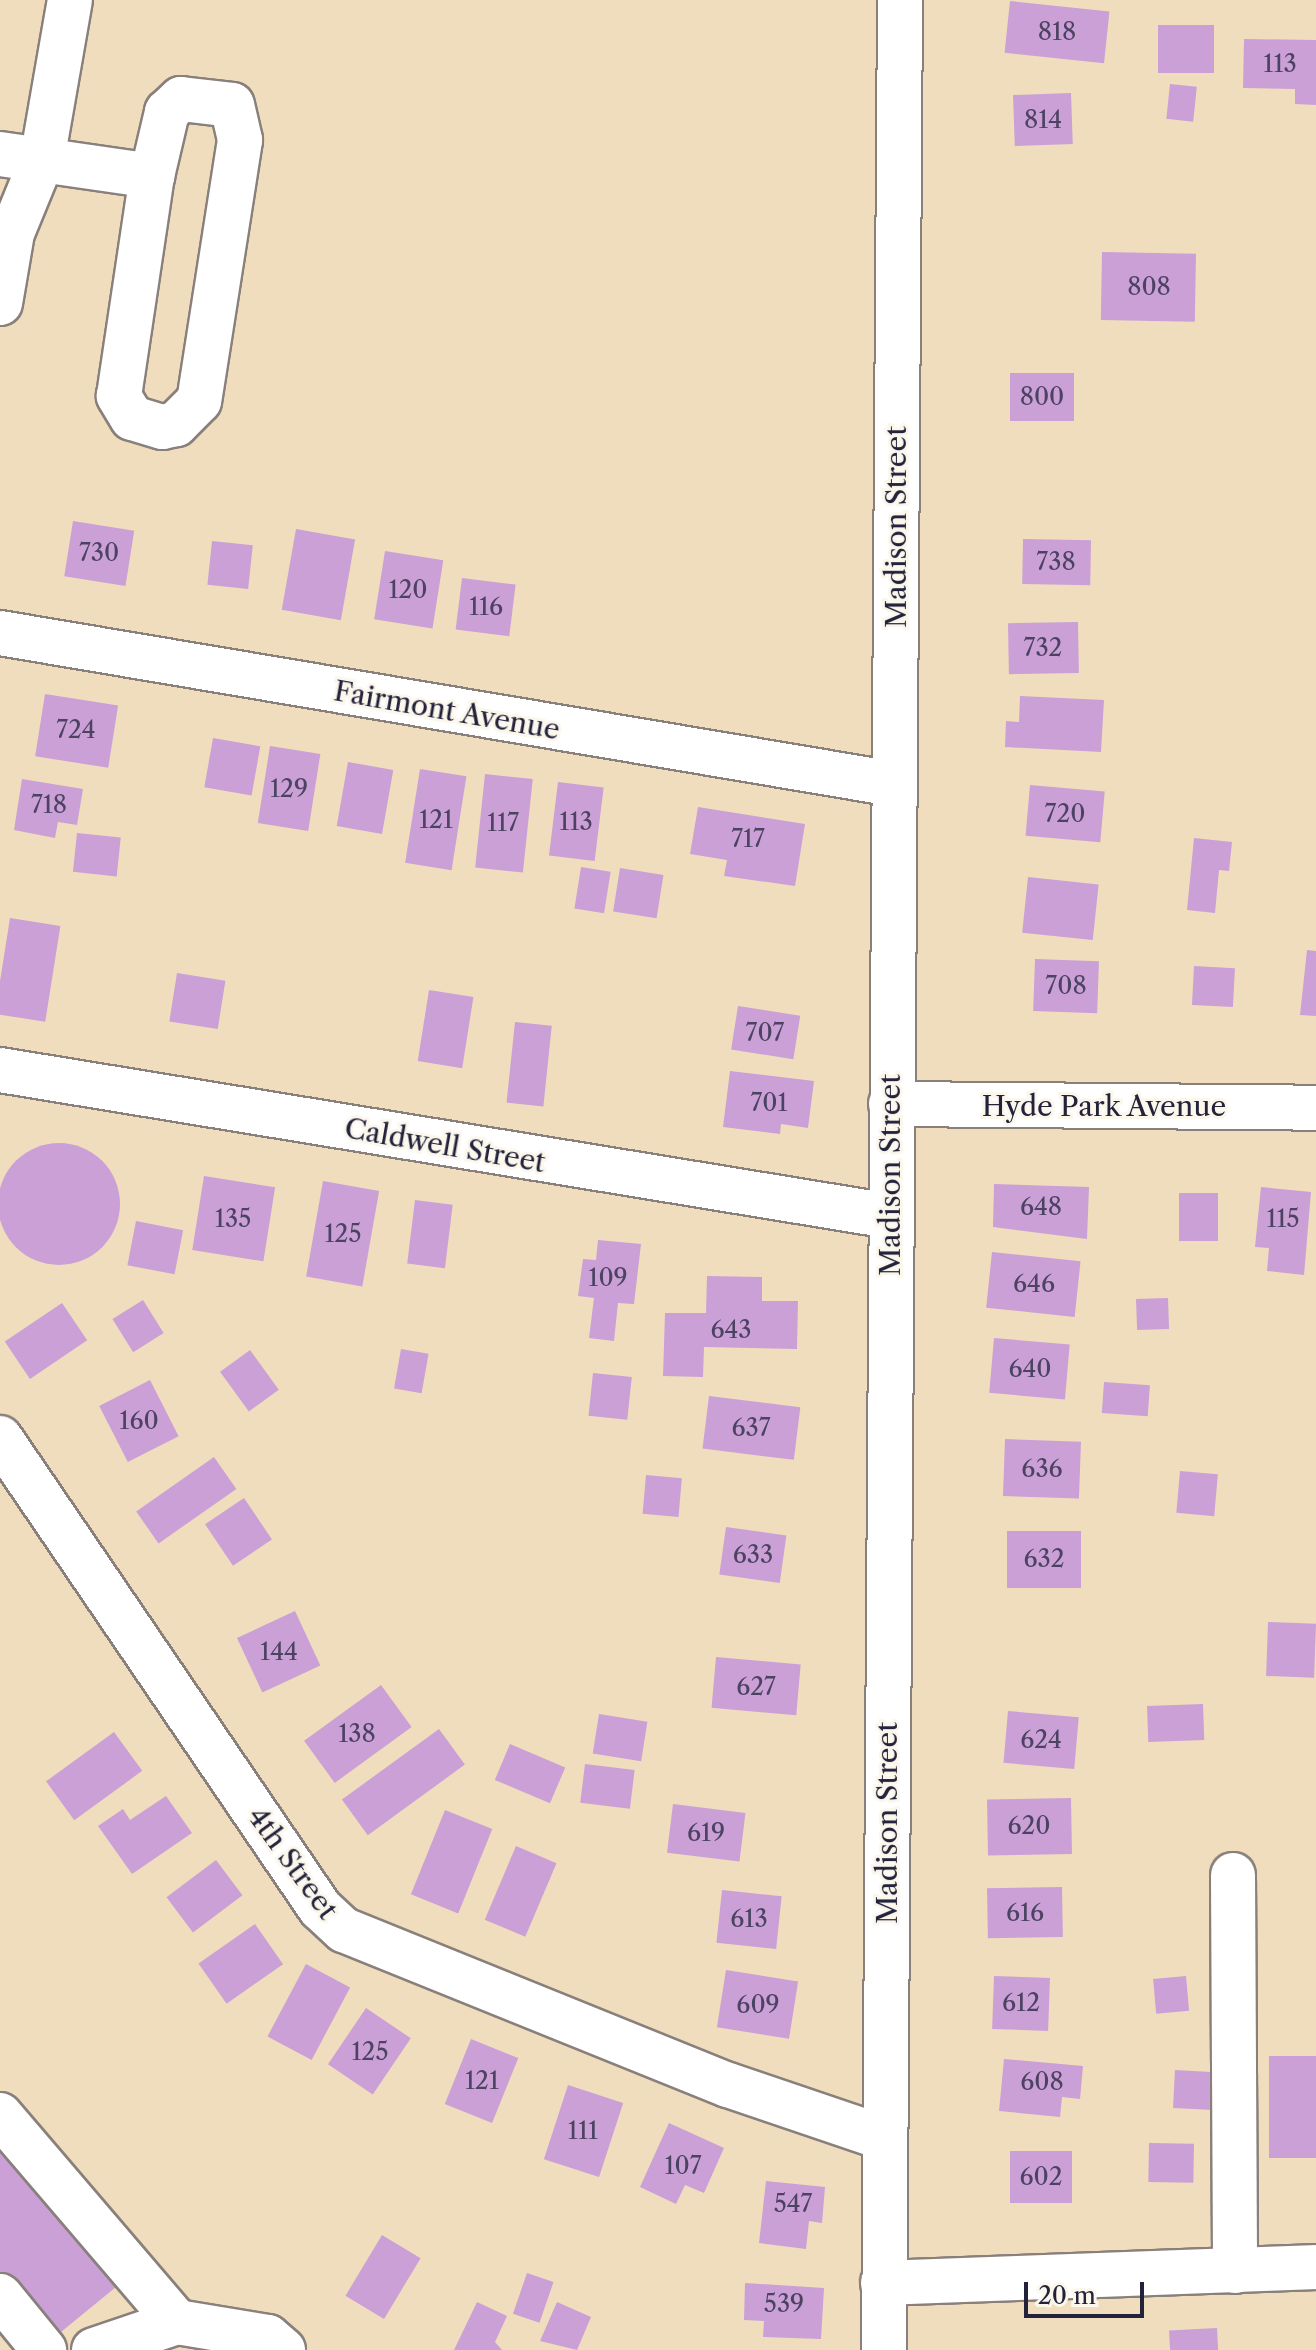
<!DOCTYPE html>
<style>
body{margin:0}
#map{position:relative;width:1316px;height:2350px;overflow:hidden;background:#f0ddbd;font-family:"Libre Caslon Text",serif}
div>[style]{position:absolute}
.building>*{inset:0;background:#caa0d7;transform-origin:0 0}
.round{border-radius:50%}
.roads{filter:drop-shadow(2px 0 #89807c) drop-shadow(-2px 0 #89807c) drop-shadow(0 2px #89807c) drop-shadow(0 -2px #89807c)}
.minor>*{height:44px;margin:-22px;padding:0 22px;transform-origin:22px;border-radius:22px;background:#fff}
span{translate:-50% -50%;white-space:nowrap;text-align:center;line-height:1.15;-webkit-text-stroke:6px #fbf7ec;paint-order:stroke}
.number-label{font-size:24px;color:#4c4262}
.number-label span{-webkit-text-stroke-width:0}
.street-label{font-size:28px;color:#22223b}
.scale{position:absolute;left:1024px;top:2282px;width:120px;height:36px;box-sizing:border-box;border:4px solid #22223b;border-top:0;padding-left:10px;font-size:24px;line-height:28px;white-space:nowrap;color:#22223b;-webkit-text-stroke:6px #fbf7ec;paint-order:stroke}
</style>
<div id="map">
<div class="building">
<div style="left:1010px;top:1px;width:100px;height:52px;rotate:6deg"></div>
<div style="left:1214px;top:25px;width:48px;height:56px;rotate:90deg"></div>
<div style="clip-path:polygon(1244px 39px,1316px 40px,1316px 105px,1295px 104px,1295px 89px,1243px 88px)"></div>
<div style="left:1170px;top:84px;width:27px;height:35px;rotate:6deg"></div>
<div style="left:1071px;top:93px;width:51px;height:58px;rotate:88deg"></div>
<div style="left:1102px;top:252px;width:94px;height:68px;rotate:1deg"></div>
<div style="left:1010px;top:373px;width:64px;height:48px"></div>
<div style="left:73px;top:521px;width:62px;height:56px;rotate:9deg"></div>
<div style="left:296px;top:529px;width:60px;height:82px;rotate:10deg"></div>
<div style="left:1023px;top:539px;width:68px;height:45px;rotate:1deg"></div>
<div style="left:212px;top:541px;width:41px;height:44px;rotate:6deg"></div>
<div style="left:385px;top:551px;width:59px;height:69px;rotate:9deg"></div>
<div style="left:462px;top:578px;width:54px;height:52px;rotate:7deg"></div>
<div style="left:1078px;top:622px;width:51px;height:70px;rotate:89deg"></div>
<div style="left:45px;top:694px;width:74px;height:63px;rotate:9deg"></div>
<div style="clip-path:polygon(1020px 696px,1104px 700px,1101px 752px,1005px 747px,1006px 721px,1019px 722px)"></div>
<div style="left:213px;top:738px;width:48px;height:50px;rotate:10deg"></div>
<div style="left:270px;top:746px;width:51px;height:78px;rotate:9deg"></div>
<div style="left:348px;top:762px;width:46px;height:65px;rotate:10deg"></div>
<div style="left:420px;top:769px;width:47px;height:95px;rotate:9deg"></div>
<div style="left:485px;top:774px;width:48px;height:94px;rotate:6deg"></div>
<div style="clip-path:polygon(22px 779px,83px 789px,77px 825px,58px 822px,55px 838px,14px 830px)"></div>
<div style="left:558px;top:782px;width:46px;height:74px;rotate:7deg"></div>
<div style="left:1030px;top:785px;width:75px;height:51px;rotate:5deg"></div>
<div style="clip-path:polygon(698px 807px,805px 824px,795px 886px,724px 876px,727px 860px,690px 854px)"></div>
<div style="left:77px;top:833px;width:44px;height:39px;rotate:6deg"></div>
<div style="clip-path:polygon(1194px 838px,1232px 842px,1229px 871px,1219px 870px,1215px 913px,1187px 910px)"></div>
<div style="left:581px;top:867px;width:30px;height:42px;rotate:9deg"></div>
<div style="left:620px;top:868px;width:44px;height:44px;rotate:9deg"></div>
<div style="left:1028px;top:877px;width:71px;height:56px;rotate:6deg"></div>
<div style="left:10px;top:918px;width:51px;height:97px;rotate:9deg"></div>
<div style="clip-path:polygon(1307px 950px,1316px 951px,1316px 1016px,1300px 1015px)"></div>
<div style="left:1035px;top:959px;width:64px;height:52px;rotate:2deg"></div>
<div style="left:1194px;top:966px;width:41px;height:39px;rotate:3deg"></div>
<div style="left:177px;top:973px;width:49px;height:49px;rotate:9deg"></div>
<div style="left:429px;top:990px;width:45px;height:72px;rotate:9deg"></div>
<div style="left:738px;top:1006px;width:63px;height:44px;rotate:9deg"></div>
<div style="left:515px;top:1022px;width:37px;height:81px;rotate:6deg"></div>
<div style="clip-path:polygon(730px 1071px,814px 1081px,808px 1128px,781px 1124px,780px 1134px,723px 1127px)"></div>
<div class="round" style="left:-2px;top:1143px;width:122px;height:122px"></div>
<div style="left:204px;top:1176px;width:72px;height:75px;rotate:9deg"></div>
<div style="left:323px;top:1181px;width:57px;height:97px;rotate:10deg"></div>
<div style="clip-path:polygon(994px 1184px,1089px 1187px,1087px 1239px,993px 1227px)"></div>
<div style="clip-path:polygon(1261px 1187px,1311px 1192px,1304px 1275px,1267px 1271px,1269px 1248px,1255px 1247px)"></div>
<div style="left:1179px;top:1193px;width:39px;height:48px"></div>
<div style="left:415px;top:1200px;width:38px;height:64px;rotate:7deg"></div>
<div style="left:136px;top:1221px;width:48px;height:45px;rotate:11deg"></div>
<div style="clip-path:polygon(598px 1240px,641px 1244px,634px 1304px,618px 1303px,614px 1341px,589px 1338px,594px 1298px,578px 1296px,583px 1259px,596px 1260px)"></div>
<div style="left:992px;top:1252px;width:89px;height:56px;rotate:6deg"></div>
<div style="clip-path:polygon(707px 1276px,762px 1277px,762px 1301px,798px 1301px,797px 1349px,704px 1347px,703px 1377px,663px 1376px,665px 1313px,706px 1313px)"></div>
<div style="left:1168px;top:1298px;width:31px;height:32px;rotate:88deg"></div>
<div style="left:143px;top:1300px;width:39px;height:36px;rotate:58deg"></div>
<div style="left:62px;top:1303px;width:45px;height:69px;rotate:56deg"></div>
<div style="left:994px;top:1338px;width:76px;height:55px;rotate:5deg"></div>
<div style="left:401px;top:1349px;width:28px;height:40px;rotate:10deg"></div>
<div style="left:250px;top:1350px;width:49px;height:37px;rotate:54deg"></div>
<div style="left:593px;top:1373px;width:39px;height:43px;rotate:6deg"></div>
<div style="left:150px;top:1380px;width:63px;height:57px;rotate:63deg"></div>
<div style="left:1104px;top:1382px;width:46px;height:31px;rotate:4deg"></div>
<div style="left:709px;top:1396px;width:92px;height:53px;rotate:7deg"></div>
<div style="left:1005px;top:1439px;width:76px;height:57px;rotate:2deg"></div>
<div style="left:214px;top:1457px;width:39px;height:95px;rotate:55deg"></div>
<div style="left:1180px;top:1471px;width:38px;height:42px;rotate:5deg"></div>
<div style="left:646px;top:1475px;width:36px;height:39px;rotate:5deg"></div>
<div style="left:244px;top:1498px;width:50px;height:47px;rotate:56deg"></div>
<div style="left:726px;top:1527px;width:61px;height:48px;rotate:8deg"></div>
<div style="left:1007px;top:1531px;width:74px;height:57px"></div>
<div style="left:295px;top:1611px;width:60px;height:64px;rotate:65deg"></div>
<div style="left:1268px;top:1622px;width:48px;height:54px;rotate:2deg"></div>
<div style="left:716px;top:1657px;width:85px;height:51px;rotate:5deg"></div>
<div style="left:381px;top:1685px;width:52px;height:95px;rotate:54deg"></div>
<div style="left:1203px;top:1704px;width:36px;height:56px;rotate:88deg"></div>
<div style="left:1008px;top:1711px;width:71px;height:52px;rotate:5deg"></div>
<div style="left:599px;top:1714px;width:49px;height:40px;rotate:9deg"></div>
<div style="left:439px;top:1729px;width:44px;height:120px;rotate:54deg"></div>
<div style="left:114px;top:1732px;width:48px;height:84px;rotate:54deg"></div>
<div style="left:510px;top:1744px;width:60px;height:39px;rotate:23deg"></div>
<div style="left:585px;top:1764px;width:50px;height:39px;rotate:7deg"></div>
<div style="clip-path:polygon(166px 1796px,192px 1833px,132px 1874px,98px 1826px,123px 1809px,130px 1820px)"></div>
<div style="left:1071px;top:1798px;width:56px;height:84px;rotate:89deg"></div>
<div style="left:673px;top:1804px;width:73px;height:49px;rotate:7deg"></div>
<div style="left:445px;top:1810px;width:51px;height:91px;rotate:22deg"></div>
<div style="left:516px;top:1846px;width:44px;height:80px;rotate:23deg"></div>
<div style="left:216px;top:1860px;width:44px;height:62px;rotate:53deg"></div>
<div style="left:1062px;top:1887px;width:50px;height:75px;rotate:89deg"></div>
<div style="left:722px;top:1890px;width:60px;height:53px;rotate:6deg"></div>
<div style="left:255px;top:1924px;width:49px;height:69px;rotate:55deg"></div>
<div style="left:306px;top:1964px;width:50px;height:82px;rotate:28deg"></div>
<div style="left:726px;top:1970px;width:73px;height:58px;rotate:9deg"></div>
<div style="left:994px;top:1976px;width:56px;height:53px;rotate:2deg"></div>
<div style="left:1186px;top:1976px;width:35px;height:33px;rotate:85deg"></div>
<div style="left:366px;top:2008px;width:54px;height:68px;rotate:34deg"></div>
<div style="left:471px;top:2039px;width:51px;height:70px;rotate:22deg"></div>
<div style="left:1316px;top:2056px;width:102px;height:47px;rotate:90deg"></div>
<div style="clip-path:polygon(1004px 2059px,1083px 2066px,1080px 2099px,1062px 2097px,1060px 2117px,999px 2111px)"></div>
<div style="left:1175px;top:2070px;width:41px;height:38px;rotate:3deg"></div>
<div style="left:568px;top:2085px;width:58px;height:78px;rotate:18deg"></div>
<div style="clip-path:polygon(669px 2123px,724px 2148px,704px 2193px,685px 2185px,676px 2204px,640px 2187px)"></div>
<div style="left:1149px;top:2143px;width:45px;height:39px;rotate:1deg"></div>
<div style="clip-path:polygon(0 2145px,116px 2287px,50px 2341px,0 2280px)"></div>
<div style="left:1010px;top:2151px;width:62px;height:52px"></div>
<div style="clip-path:polygon(766px 2181px,825px 2187px,822px 2223px,809px 2221px,806px 2249px,759px 2243px)"></div>
<div style="left:382px;top:2235px;width:45px;height:71px;rotate:31deg"></div>
<div style="left:527px;top:2273px;width:28px;height:43px;rotate:19deg"></div>
<div style="clip-path:polygon(745px 2283px,824px 2288px,821px 2339px,763px 2337px,764px 2321px,744px 2320px)"></div>
<div style="clip-path:polygon(477px 2302px,507px 2316px,495px 2342px,502px 2350px,454px 2350px)"></div>
<div style="clip-path:polygon(557px 2302px,591px 2317px,577px 2350px,540px 2341px)"></div>
<div style="left:1217px;top:2328px;width:22px;height:48px;rotate:87deg"></div>
</div>
<div class="roads">
<div class="minor">
<div style="left:0;top:154px;width:154px;rotate:8.2deg"></div>
<div style="left:152px;top:176px;width:66px;rotate:-76.8deg"></div>
<div style="left:167px;top:112px;width:19px;rotate:-43deg"></div>
<div style="left:181px;top:99px;width:51px;rotate:6.7deg"></div>
<div style="left:232px;top:105px;width:36px;rotate:77deg"></div>
<div style="left:240px;top:140px;width:264px;rotate:98.9deg"></div>
<div style="left:199px;top:401px;width:33px;rotate:135deg"></div>
<div style="left:176px;top:424px;width:14px;rotate:168deg"></div>
<div style="left:162px;top:427px;width:31px;rotate:-163deg"></div>
<div style="left:132px;top:418px;width:26px;rotate:-121deg"></div>
<div style="left:119px;top:396px;width:222px;rotate:-81.5deg"></div>
<div style="left:0;top:303px;width:71px;rotate:-80.3deg"></div>
<div style="left:12px;top:233px;width:79px;rotate:-67.7deg"></div>
<div style="left:42px;top:160px;width:162px;rotate:-80.1deg"></div>
<div style="left:0;top:633px;width:907px;rotate:9.59deg"></div>
<div style="left:0;top:1070px;width:902px;rotate:9.32deg"></div>
<div style="left:891px;top:1104px;width:425px;rotate:0.5deg"></div>
<div style="left:0;top:1438px;width:569px;rotate:55.75deg"></div>
<div style="left:320px;top:1908px;width:33px;rotate:43deg"></div>
<div style="left:344px;top:1930px;width:414px;rotate:22deg"></div>
<div style="left:728px;top:2085px;width:163px;rotate:18.7deg"></div>
<div style="left:1233px;top:1875px;width:396px;rotate:89.7deg"></div>
<div style="left:0;top:2115px;width:272px;rotate:49.5deg"></div>
<div style="left:883px;top:2283px;width:433px;rotate:-2.1deg"></div>
<div style="left:0;top:2296px;width:70px;rotate:50.8deg"></div>
<div style="left:94px;top:2350px;width:88px;rotate:-18.6deg"></div>
<div style="left:177px;top:2322px;width:92px;rotate:9.4deg"></div>
<div style="left:268px;top:2337px;width:20px;rotate:41deg"></div>
<div style="left:884px;top:2350px;width:2350px;rotate:-89.61deg"></div>
</div>
</div>
<div class="number-label">
<span style="left:1057px;top:32px">818</span>
<span style="left:1280px;top:64px">113</span>
<span style="left:1043px;top:120px">814</span>
<span style="left:1149px;top:287px">808</span>
<span style="left:1042px;top:397px">800</span>
<span style="left:99px;top:553px">730</span>
<span style="left:1056px;top:562px">738</span>
<span style="left:408px;top:590px">120</span>
<span style="left:486px;top:607px">116</span>
<span style="left:1043px;top:648px">732</span>
<span style="left:76px;top:730px">724</span>
<span style="left:289px;top:789px">129</span>
<span style="left:49px;top:805px">718</span>
<span style="left:1065px;top:814px">720</span>
<span style="left:436px;top:820px">121</span>
<span style="left:576px;top:822px">113</span>
<span style="left:503px;top:823px">117</span>
<span style="left:748px;top:839px">717</span>
<span style="left:1066px;top:986px">708</span>
<span style="left:765px;top:1033px">707</span>
<span style="left:769px;top:1103px">701</span>
<span style="left:1041px;top:1207px">648</span>
<span style="left:233px;top:1219px">135</span>
<span style="left:1283px;top:1219px">115</span>
<span style="left:343px;top:1234px">125</span>
<span style="left:608px;top:1278px">109</span>
<span style="left:1034px;top:1284px">646</span>
<span style="left:731px;top:1330px">643</span>
<span style="left:1030px;top:1369px">640</span>
<span style="left:139px;top:1421px">160</span>
<span style="left:751px;top:1428px">637</span>
<span style="left:1042px;top:1469px">636</span>
<span style="left:753px;top:1555px">633</span>
<span style="left:1044px;top:1559px">632</span>
<span style="left:279px;top:1652px">144</span>
<span style="left:756px;top:1687px">627</span>
<span style="left:357px;top:1734px">138</span>
<span style="left:1041px;top:1740px">624</span>
<span style="left:1029px;top:1826px">620</span>
<span style="left:706px;top:1833px">619</span>
<span style="left:1025px;top:1913px">616</span>
<span style="left:749px;top:1919px">613</span>
<span style="left:1021px;top:2003px">612</span>
<span style="left:758px;top:2005px">609</span>
<span style="left:370px;top:2052px">125</span>
<span style="left:482px;top:2081px">121</span>
<span style="left:1042px;top:2082px">608</span>
<span style="left:583px;top:2131px">111</span>
<span style="left:683px;top:2166px">107</span>
<span style="left:1041px;top:2177px">602</span>
<span style="left:793px;top:2204px">547</span>
<span style="left:784px;top:2304px">539</span>
</div>
<div class="street-label">
<span style="left:896px;top:527px;rotate:-90deg">Madison Street</span>
<span style="left:447px;top:710px;rotate:10deg">Fairmont Avenue</span>
<span style="left:1104px;top:1106px">Hyde Park Avenue</span>
<span style="left:445px;top:1145px;rotate:10deg">Caldwell Street</span>
<span style="left:890px;top:1175px;rotate:-90deg">Madison Street</span>
<span style="left:887px;top:1823px;rotate:-90deg">Madison Street</span>
<span style="left:293px;top:1863px;rotate:54deg">4th Street</span>
</div>
<div class="scale">20 m</div>
</div>
